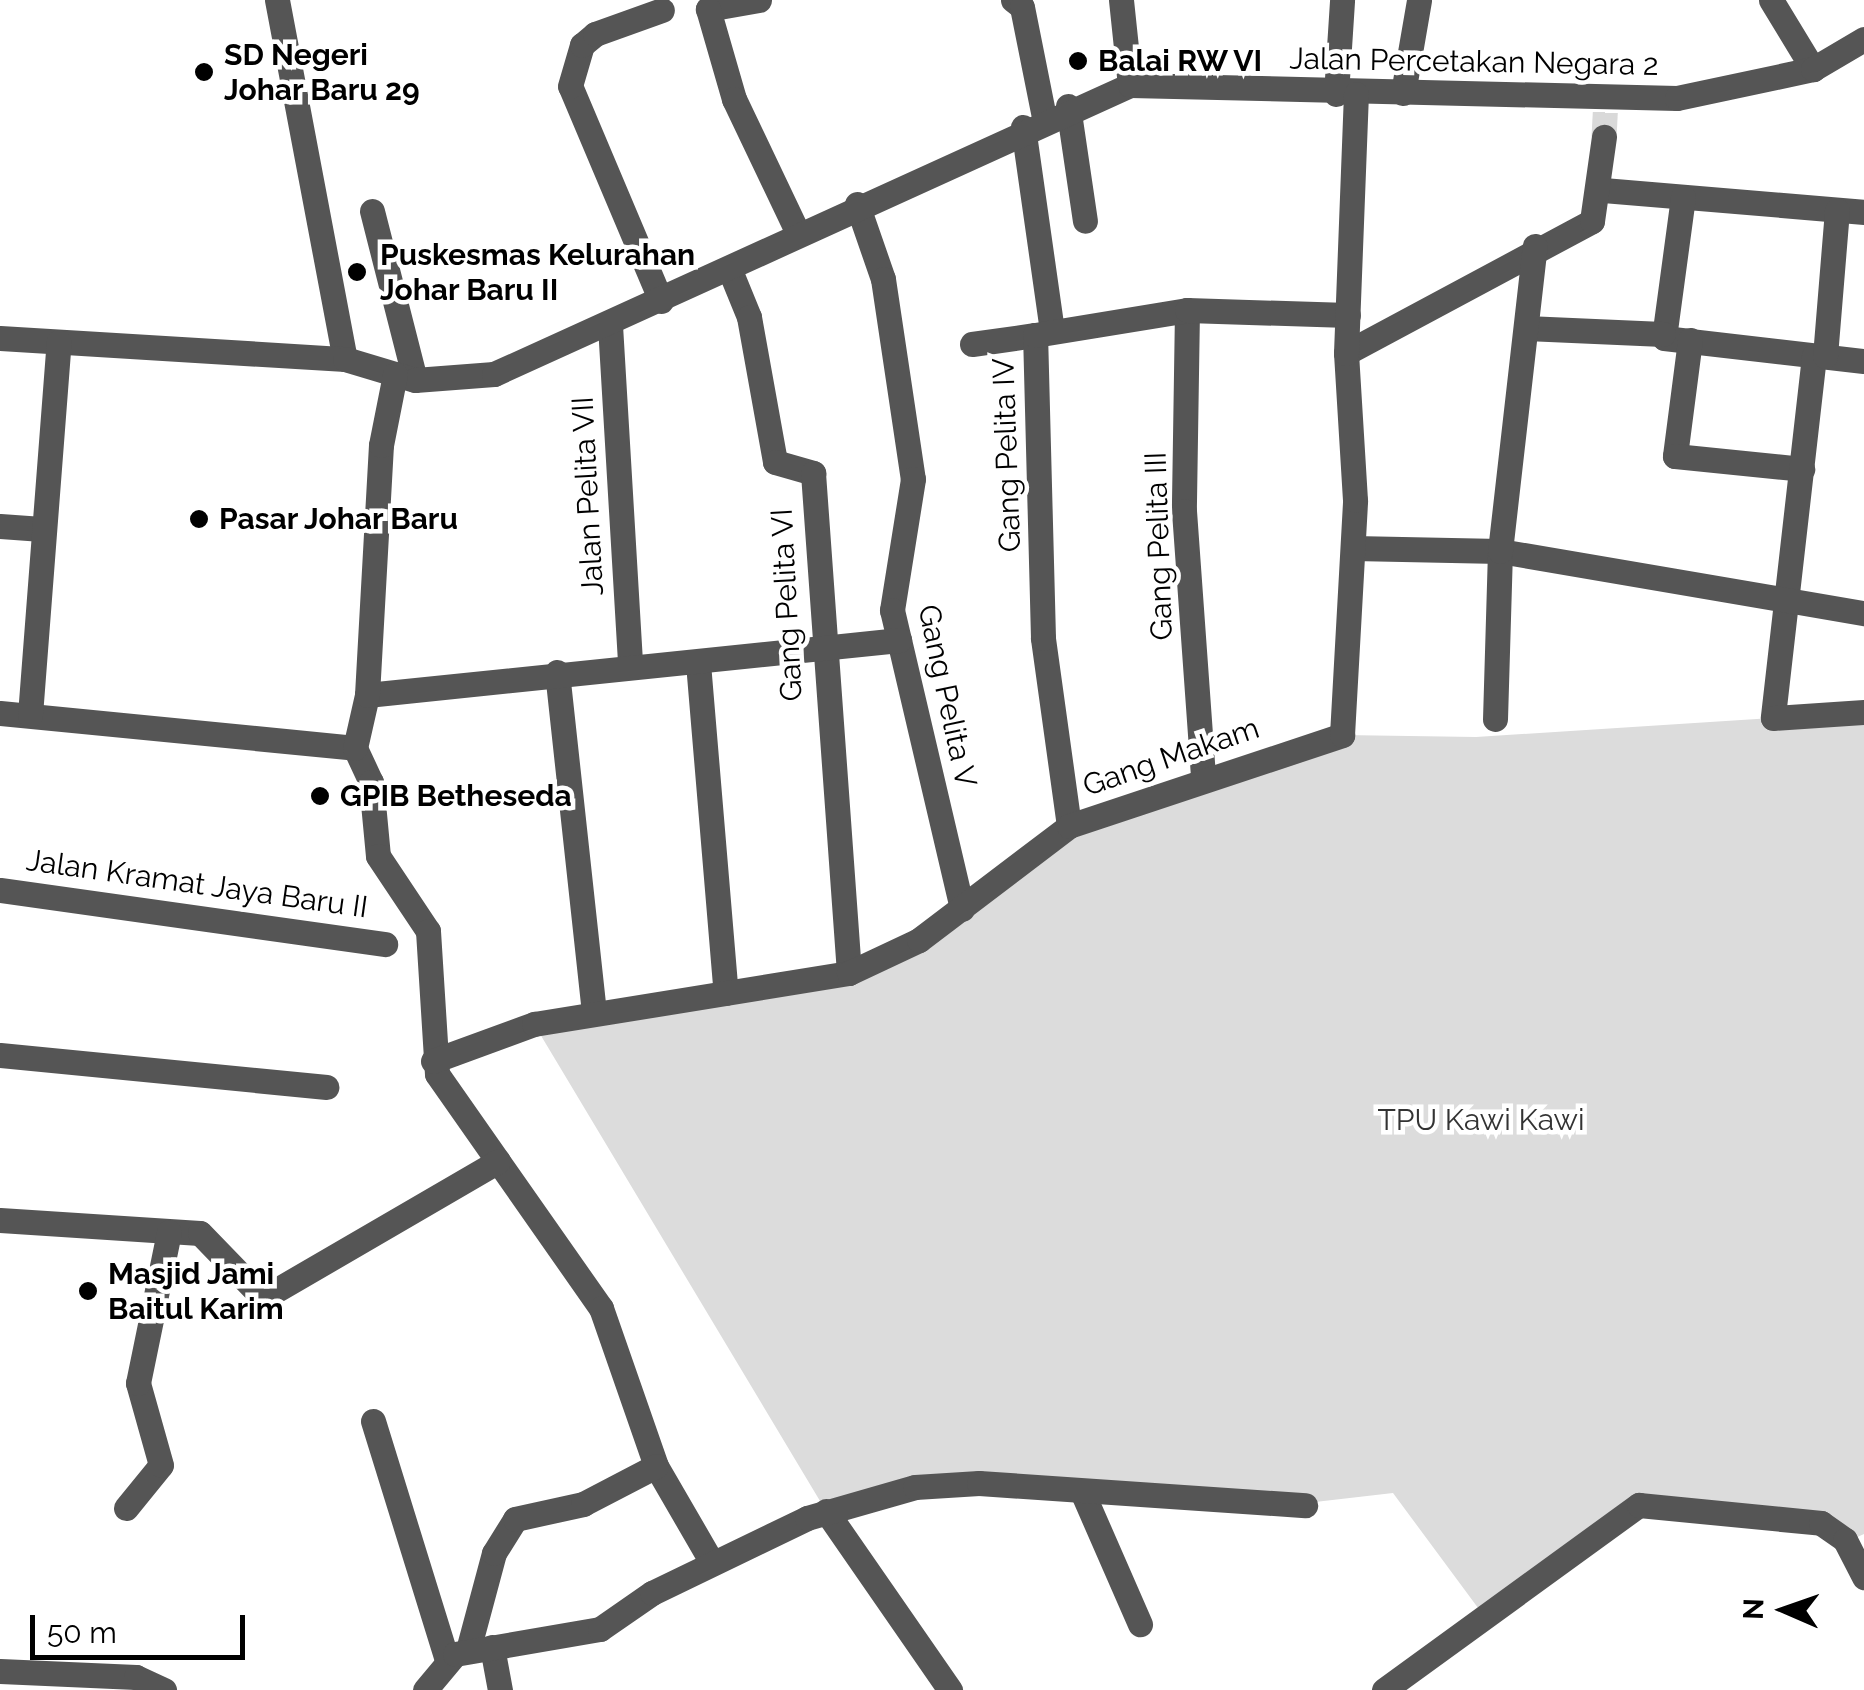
<!DOCTYPE html>
<style>
body{margin:0}
#map{position:relative;width:1864px;height:1690px;overflow:hidden;background:#fff;font-family:Raleway,sans-serif}
div>[style]{position:absolute}
.green>*{inset:0;background:#dcdcdc}
.minor-tunnel>*{height:25px;margin-top:-12.5px;transform-origin:0;background:repeating-linear-gradient(90deg,#d9d9d9 0 25px,transparent 0 37px)}
.minor>*{height:25px;margin:-12.5px;padding:0 12.5px;transform-origin:12.5px;border-radius:12.5px;background:#555}
.dots>*{width:28px;height:28px;translate:-50% -50%;box-sizing:border-box;border:5px solid #fff;border-radius:50%}
span{translate:-50% -50%;white-space:nowrap;text-align:center;line-height:1.15;-webkit-text-stroke:9px #fff;paint-order:stroke}
.poi-label{font-size:30px;color:#000;font-weight:700}
.left{translate:0 -50%;text-align:left}
.street-label{font-size:30px;color:#000}
.park-label{font-size:30px;color:#333}
.north{position:absolute;left:1734px;top:1560px;width:100px;height:100px;-webkit-text-stroke:8px #fff;paint-order:stroke;rotate:272deg;font-size:28px;font-weight:700;line-height:40px;text-align:center;color:#000}
.north::after{content:'';display:block;margin:auto;width:35px;height:45px;background:#000;clip-path:polygon(50% 0,100% 100%,50% 72%,0 100%)}
.scale{position:absolute;left:30px;top:1615px;width:215px;height:45px;box-sizing:border-box;border:5px solid #000;border-top:0;padding-left:12px;font-size:30px;line-height:35px;white-space:nowrap;color:#000;-webkit-text-stroke:8px #fff;paint-order:stroke}
</style>
<div id="map">
<div class="green">
<div style="clip-path:polygon(1864px 712px,1864px 1534px,1846px 1542px,1834px 1528px,1654px 1503px,1484px 1616px,1393px 1493px,1289px 1505px,979px 1483px,826px 1511px,534px 1024px,849px 973px,1055px 833px,1342px 735px,1476px 737px)"></div>
</div>
<div class="minor-tunnel">
<div style="left:1604px;top:137px;width:36px;rotate:-87deg"></div>
</div>
<div class="minor">
<div style="left:277px;top:0;width:365px;rotate:79.3deg"></div>
<div style="left:759px;top:0;width:52px;rotate:170deg"></div>
<div style="left:708px;top:9px;width:94px;rotate:73.9deg"></div>
<div style="left:734px;top:99px;width:146px;rotate:64.5deg"></div>
<div style="left:1013px;top:0;width:11px;rotate:38deg"></div>
<div style="left:1022px;top:7px;width:112px;rotate:78.7deg"></div>
<div style="left:1121px;top:0;width:85px;rotate:84deg"></div>
<div style="left:1771px;top:0;width:81px;rotate:58.7deg"></div>
<div style="left:1403px;top:93px;width:94px;rotate:-80.2deg"></div>
<div style="left:1336px;top:94px;width:94px;rotate:-86.3deg"></div>
<div style="left:1068px;top:106px;width:116px;rotate:81.6deg"></div>
<div style="left:1023px;top:127px;width:205px;rotate:81.9deg"></div>
<div style="left:1603px;top:190px;width:262px;rotate:4.8deg"></div>
<div style="left:1683px;top:197px;width:142px;rotate:97.7deg"></div>
<div style="left:1664px;top:338px;width:201px;rotate:6.6deg"></div>
<div style="left:857px;top:204px;width:79px;rotate:70.9deg"></div>
<div style="left:883px;top:279px;width:202px;rotate:81.5deg"></div>
<div style="left:913px;top:479px;width:133px;rotate:99.1deg"></div>
<div style="left:892px;top:610px;width:307px;rotate:76.8deg"></div>
<div style="left:372px;top:211px;width:174px;rotate:75.7deg"></div>
<div style="left:729px;top:268px;width:53px;rotate:67.8deg"></div>
<div style="left:749px;top:317px;width:147px;rotate:79.8deg"></div>
<div style="left:775px;top:462px;width:40px;rotate:16deg"></div>
<div style="left:813px;top:473px;width:501px;rotate:85.88deg"></div>
<div style="left:661px;top:301px;width:233px;rotate:-112.9deg"></div>
<div style="left:570px;top:86px;width:43px;rotate:-73.7deg"></div>
<div style="left:582px;top:45px;width:17px;rotate:-40deg"></div>
<div style="left:595px;top:34px;width:71px;rotate:-19.7deg"></div>
<div style="left:1187px;top:310px;width:201px;rotate:90.9deg"></div>
<div style="left:1184px;top:511px;width:269px;rotate:85.9deg"></div>
<div style="left:610px;top:325px;width:341px;rotate:86.6deg"></div>
<div style="left:1526px;top:328px;width:137px;rotate:2.5deg"></div>
<div style="left:0;top:338px;width:346px;rotate:3.5deg"></div>
<div style="left:345px;top:359px;width:73px;rotate:16.7deg"></div>
<div style="left:415px;top:380px;width:79px;rotate:-4.3deg"></div>
<div style="left:494px;top:374px;width:699px;rotate:-24.44deg"></div>
<div style="left:1130px;top:85px;width:547px;rotate:1.36deg"></div>
<div style="left:1677px;top:98px;width:139px;rotate:-12deg"></div>
<div style="left:1813px;top:69px;width:59px;rotate:-30.5deg"></div>
<div style="left:1690px;top:340px;width:117px;rotate:97.4deg"></div>
<div style="left:1675px;top:456px;width:128px;rotate:5.8deg"></div>
<div style="left:972px;top:344px;width:64px;rotate:-8.1deg"></div>
<div style="left:1346px;top:353px;width:279px;rotate:-28.2deg"></div>
<div style="left:1592px;top:221px;width:85px;rotate:-81.9deg"></div>
<div style="left:1814px;top:356px;width:364px;rotate:96.5deg"></div>
<div style="left:1773px;top:718px;width:91px;rotate:-3.8deg"></div>
<div style="left:1825px;top:356px;width:146px;rotate:-85.3deg"></div>
<div style="left:0;top:526px;width:42px;rotate:4.1deg"></div>
<div style="left:1353px;top:548px;width:147px;rotate:1.2deg"></div>
<div style="left:1500px;top:551px;width:369px;rotate:9.7deg"></div>
<div style="left:698px;top:663px;width:331px;rotate:85.2deg"></div>
<div style="left:557px;top:672px;width:343px;rotate:83.8deg"></div>
<div style="left:367px;top:695px;width:535px;rotate:-5.9deg"></div>
<div style="left:0;top:713px;width:357px;rotate:5.6deg"></div>
<div style="left:30px;top:715px;width:374px;rotate:-85.6deg"></div>
<div style="left:1495px;top:719px;width:168px;rotate:-88.3deg"></div>
<div style="left:1500px;top:551px;width:307px;rotate:-83.5deg"></div>
<div style="left:355px;top:748px;width:38px;rotate:65deg"></div>
<div style="left:371px;top:782px;width:74px;rotate:84.6deg"></div>
<div style="left:378px;top:856px;width:90px;rotate:56.3deg"></div>
<div style="left:428px;top:931px;width:143px;rotate:86.4deg"></div>
<div style="left:437px;top:1074px;width:286px;rotate:55deg"></div>
<div style="left:601px;top:1308px;width:167px;rotate:70.8deg"></div>
<div style="left:656px;top:1466px;width:110px;rotate:59.9deg"></div>
<div style="left:355px;top:748px;width:54px;rotate:-77.2deg"></div>
<div style="left:367px;top:695px;width:250px;rotate:-86.8deg"></div>
<div style="left:381px;top:445px;width:72px;rotate:-78.8deg"></div>
<div style="left:1069px;top:826px;width:190px;rotate:-97.9deg"></div>
<div style="left:1043px;top:638px;width:303px;rotate:-91.5deg"></div>
<div style="left:1035px;top:335px;width:154px;rotate:-9.3deg"></div>
<div style="left:1187px;top:310px;width:161px;rotate:1.8deg"></div>
<div style="left:0;top:890px;width:389px;rotate:8deg"></div>
<div style="left:0;top:1055px;width:328px;rotate:5.6deg"></div>
<div style="left:433px;top:1061px;width:108px;rotate:-20.1deg"></div>
<div style="left:534px;top:1024px;width:319px;rotate:-9.2deg"></div>
<div style="left:849px;top:973px;width:77px;rotate:-25.2deg"></div>
<div style="left:919px;top:940px;width:188px;rotate:-37.2deg"></div>
<div style="left:1069px;top:826px;width:288px;rotate:-18.4deg"></div>
<div style="left:1342px;top:735px;width:235px;rotate:-86.8deg"></div>
<div style="left:1355px;top:500px;width:147px;rotate:-93.5deg"></div>
<div style="left:1346px;top:353px;width:259px;rotate:-87.8deg"></div>
<div style="left:0;top:1220px;width:200px;rotate:3.7deg"></div>
<div style="left:200px;top:1233px;width:91px;rotate:45.9deg"></div>
<div style="left:263px;top:1298px;width:272px;rotate:-30.2deg"></div>
<div style="left:373px;top:1421px;width:250px;rotate:72.8deg"></div>
<div style="left:1084px;top:1496px;width:140px;rotate:66.4deg"></div>
<div style="left:126px;top:1508px;width:55px;rotate:-50.9deg"></div>
<div style="left:161px;top:1465px;width:85px;rotate:-105.7deg"></div>
<div style="left:138px;top:1383px;width:154px;rotate:-78.4deg"></div>
<div style="left:826px;top:1511px;width:218px;rotate:55.3deg"></div>
<div style="left:492px;top:1647px;width:44px;rotate:79.5deg"></div>
<div style="left:468px;top:1650px;width:100px;rotate:-75deg"></div>
<div style="left:494px;top:1553px;width:40px;rotate:-58deg"></div>
<div style="left:515px;top:1519px;width:70px;rotate:-12.4deg"></div>
<div style="left:583px;top:1504px;width:82px;rotate:-27.5deg"></div>
<div style="left:0;top:1671px;width:136px;rotate:2.5deg"></div>
<div style="left:136px;top:1677px;width:31px;rotate:25deg"></div>
<div style="left:425px;top:1690px;width:47px;rotate:-50.2deg"></div>
<div style="left:455px;top:1654px;width:147px;rotate:-9.8deg"></div>
<div style="left:600px;top:1629px;width:63px;rotate:-34.7deg"></div>
<div style="left:652px;top:1593px;width:172px;rotate:-25.8deg"></div>
<div style="left:807px;top:1518px;width:112px;rotate:-16deg"></div>
<div style="left:915px;top:1487px;width:64px;rotate:-3.6deg"></div>
<div style="left:979px;top:1483px;width:327px;rotate:3.9deg"></div>
<div style="left:1384px;top:1690px;width:315px;rotate:-36deg"></div>
<div style="left:1639px;top:1505px;width:183px;rotate:5.6deg"></div>
<div style="left:1821px;top:1523px;width:29px;rotate:35deg"></div>
<div style="left:1845px;top:1540px;width:42px;rotate:62.8deg"></div>
</div>
<div class="dots">
<div style="left:1078px;top:61px;background:#000"></div>
<div style="left:204px;top:72px;background:#000"></div>
<div style="left:357px;top:272px;background:#000"></div>
<div style="left:199px;top:519px;background:#000"></div>
<div style="left:320px;top:796px;background:#000"></div>
<div style="left:88px;top:1291px;background:#000"></div>
</div>
<div class="poi-label">
<span class="left" style="left:224px;top:72px">SD Negeri<br>Johar Baru 29</span>
<span class="left" style="left:1098px;top:61px">Balai RW VI</span>
<span class="left" style="left:380px;top:272px">Puskesmas Kelurahan<br>Johar Baru II</span>
<span class="left" style="left:219px;top:519px">Pasar Johar Baru</span>
<span class="left" style="left:340px;top:796px">GPIB Betheseda</span>
<span class="left" style="left:108px;top:1291px">Masjid Jami<br>Baitul Karim</span>
</div>
<div class="street-label">
<span style="left:1474px;top:62px;rotate:1deg">Jalan Percetakan Negara 2</span>
<span style="left:1007px;top:455px;rotate:-92deg">Gang Pelita IV</span>
<span style="left:588px;top:496px;rotate:-93deg">Jalan Pelita VII</span>
<span style="left:1159px;top:546px;rotate:-92deg">Gang Pelita III</span>
<span style="left:787px;top:605px;rotate:-93deg">Gang Pelita VI</span>
<span style="left:947px;top:696px;rotate:78deg">Gang Pelita V</span>
<span style="left:1171px;top:757px;rotate:-19deg">Gang Makam</span>
<span style="left:197px;top:884px;rotate:8deg">Jalan Kramat Jaya Baru II</span>
</div>
<div class="park-label">
<span style="left:1481px;top:1120px">TPU Kawi Kawi</span>
</div>
<div class="north">N</div>
<div class="scale">50 m</div>
</div>
